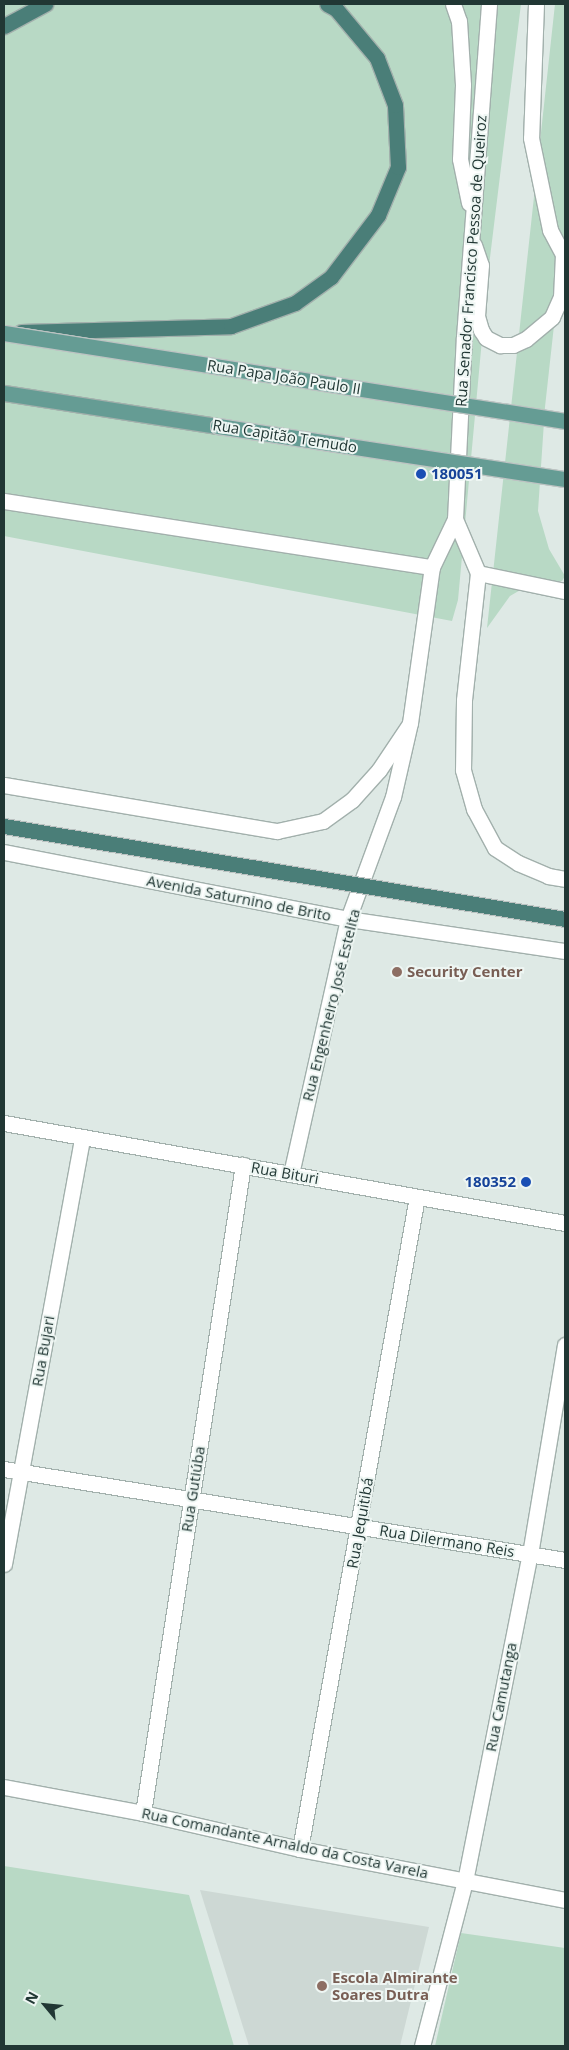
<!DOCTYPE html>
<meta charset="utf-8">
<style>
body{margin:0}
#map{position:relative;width:569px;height:2050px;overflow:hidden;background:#dee9e5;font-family:"Open Sans",sans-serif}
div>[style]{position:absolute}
.built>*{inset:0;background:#cdd8d4}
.green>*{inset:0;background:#b8d9c5}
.roads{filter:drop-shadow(1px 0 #a2b0ac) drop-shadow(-1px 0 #a2b0ac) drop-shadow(0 1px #a2b0ac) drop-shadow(0 -1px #a2b0ac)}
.pedestrian>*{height:15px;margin:-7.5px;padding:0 7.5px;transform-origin:7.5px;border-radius:7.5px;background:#fff}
.minor>*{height:15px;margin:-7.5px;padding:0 7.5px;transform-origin:7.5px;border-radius:7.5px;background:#fff}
.tertiary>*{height:15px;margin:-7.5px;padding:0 7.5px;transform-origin:7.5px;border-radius:7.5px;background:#fff}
.secondary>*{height:15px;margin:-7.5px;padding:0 7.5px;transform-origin:7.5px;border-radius:7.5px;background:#fff}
.primary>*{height:15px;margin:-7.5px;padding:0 7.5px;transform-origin:7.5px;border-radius:7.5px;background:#659c94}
.trunk>*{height:15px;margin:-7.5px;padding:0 7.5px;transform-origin:7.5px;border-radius:7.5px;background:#4a7e78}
.bridges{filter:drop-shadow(1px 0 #bcc3c2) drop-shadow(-1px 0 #bcc3c2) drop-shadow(0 1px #bcc3c2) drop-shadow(0 -1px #bcc3c2)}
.primary-bridge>*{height:15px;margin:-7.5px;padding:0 7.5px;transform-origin:7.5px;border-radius:7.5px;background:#659c94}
.trunk-bridge>*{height:15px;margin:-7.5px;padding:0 7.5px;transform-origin:7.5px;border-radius:7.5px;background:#4a7e78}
.dots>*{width:14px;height:14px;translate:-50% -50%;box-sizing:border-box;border:2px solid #eef6f3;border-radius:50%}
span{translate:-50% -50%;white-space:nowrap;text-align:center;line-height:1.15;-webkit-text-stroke:4px #eef6f3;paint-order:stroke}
.street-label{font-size:15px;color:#213734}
.transit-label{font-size:15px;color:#164399;font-weight:700}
.left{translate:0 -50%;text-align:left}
.right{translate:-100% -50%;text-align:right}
.education-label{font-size:15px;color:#785e54;font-weight:700}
.frame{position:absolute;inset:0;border:5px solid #213734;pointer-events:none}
.north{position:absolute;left:20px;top:1980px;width:50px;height:50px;-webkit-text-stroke:4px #eef6f3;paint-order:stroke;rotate:298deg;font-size:14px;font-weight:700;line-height:20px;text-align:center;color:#213734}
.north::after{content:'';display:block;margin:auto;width:18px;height:22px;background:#213734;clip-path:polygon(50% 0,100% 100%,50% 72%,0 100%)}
</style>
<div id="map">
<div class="built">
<div style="clip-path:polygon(200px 1890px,429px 1927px,400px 2046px,249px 2046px)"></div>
</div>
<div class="green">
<div style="clip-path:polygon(4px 4px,521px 4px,488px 274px,458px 600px,452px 621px,4px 536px)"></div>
<div style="clip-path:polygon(555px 4px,565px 4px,565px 226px,545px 407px,538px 511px,549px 549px,565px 576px,562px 581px,529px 585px,510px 596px,487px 628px)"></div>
<div style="clip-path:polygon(4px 1866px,189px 1895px,234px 2046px,4px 2046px)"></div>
<div style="clip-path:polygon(461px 1933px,565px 1948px,565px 2046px,435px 2046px)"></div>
</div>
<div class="roads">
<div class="pedestrian">
<div style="left:348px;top:919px;width:219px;rotate:8.4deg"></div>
</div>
<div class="minor">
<div style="left:4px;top:1469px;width:568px;rotate:9.21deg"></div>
<div style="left:4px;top:1564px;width:434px;rotate:-79.6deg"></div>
<div style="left:4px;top:1787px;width:141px;rotate:10.6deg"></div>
<div style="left:143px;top:1813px;width:161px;rotate:12.9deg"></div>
<div style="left:300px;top:1849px;width:270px;rotate:10.9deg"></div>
<div style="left:143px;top:1813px;width:656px;rotate:-81.23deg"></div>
<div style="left:300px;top:1849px;width:662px;rotate:-79.83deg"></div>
<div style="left:422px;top:2046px;width:171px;rotate:-75.4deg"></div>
<div style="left:465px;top:1881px;width:333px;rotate:-78.8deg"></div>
<div style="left:530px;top:1554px;width:212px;rotate:-80.5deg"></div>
</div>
<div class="tertiary">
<div style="left:4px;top:501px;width:433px;rotate:8.8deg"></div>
<div style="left:478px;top:573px;width:89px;rotate:11.7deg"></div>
<div style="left:4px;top:785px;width:277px;rotate:9.6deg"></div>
<div style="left:277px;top:831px;width:47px;rotate:-12.3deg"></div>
<div style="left:323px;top:821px;width:36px;rotate:-36deg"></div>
<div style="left:352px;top:800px;width:40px;rotate:-48deg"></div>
<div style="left:379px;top:770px;width:54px;rotate:-56.3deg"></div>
</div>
<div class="secondary">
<div style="left:453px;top:4px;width:18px;rotate:71deg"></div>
<div style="left:459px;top:21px;width:64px;rotate:86.4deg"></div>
<div style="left:463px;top:85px;width:74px;rotate:92.3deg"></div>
<div style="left:460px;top:159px;width:45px;rotate:78.4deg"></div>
<div style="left:536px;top:4px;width:134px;rotate:92.1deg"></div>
<div style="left:531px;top:138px;width:94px;rotate:78.3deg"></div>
<div style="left:550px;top:230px;width:32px;rotate:62deg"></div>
<div style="left:474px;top:245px;width:21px;rotate:71deg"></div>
<div style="left:481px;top:265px;width:51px;rotate:94.5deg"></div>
<div style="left:477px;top:316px;width:15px;rotate:74deg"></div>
<div style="left:481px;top:330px;width:9px;rotate:58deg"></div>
<div style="left:486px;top:338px;width:16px;rotate:27deg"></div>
<div style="left:500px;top:345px;width:13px"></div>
<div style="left:513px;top:345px;width:14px;rotate:-25deg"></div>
<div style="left:526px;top:339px;width:34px;rotate:-40deg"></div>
<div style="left:552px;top:317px;width:22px;rotate:-66deg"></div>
<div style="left:561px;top:297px;width:42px;rotate:-87.3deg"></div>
<div style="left:455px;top:519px;width:59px;rotate:66.9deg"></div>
<div style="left:478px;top:573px;width:128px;rotate:96.3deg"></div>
<div style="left:464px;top:700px;width:70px;rotate:90.8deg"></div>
<div style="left:463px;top:770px;width:41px;rotate:74.2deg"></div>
<div style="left:474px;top:809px;width:44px;rotate:61.7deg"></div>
<div style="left:495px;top:848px;width:27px;rotate:33deg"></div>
<div style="left:518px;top:863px;width:33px;rotate:23deg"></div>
<div style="left:548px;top:876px;width:17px;rotate:10deg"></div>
<div style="left:4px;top:852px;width:350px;rotate:11deg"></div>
<div style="left:4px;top:1123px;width:570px;rotate:10.11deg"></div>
<div style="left:291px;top:1174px;width:261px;rotate:-77.4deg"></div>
<div style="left:348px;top:919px;width:130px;rotate:-69.8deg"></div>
<div style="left:393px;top:797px;width:76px;rotate:-77.1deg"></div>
<div style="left:410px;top:723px;width:158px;rotate:-82deg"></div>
<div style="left:432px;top:567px;width:53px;rotate:-64.4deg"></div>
<div style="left:455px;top:519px;width:182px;rotate:-87.2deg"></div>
<div style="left:464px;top:337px;width:334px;rotate:-85.7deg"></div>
</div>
<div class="primary">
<div style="left:4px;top:393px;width:217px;rotate:8.8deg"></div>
</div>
<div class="trunk">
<div style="left:4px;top:26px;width:47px;rotate:-28.2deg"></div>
<div style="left:21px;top:332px;width:210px;rotate:-1.6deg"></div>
<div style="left:231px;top:326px;width:68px;rotate:-19.8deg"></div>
<div style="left:295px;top:303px;width:44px;rotate:-35.8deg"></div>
<div style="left:331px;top:277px;width:78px;rotate:-52.8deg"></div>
<div style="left:378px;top:215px;width:52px;rotate:-67.4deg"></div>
<div style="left:398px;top:167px;width:62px;rotate:-92.8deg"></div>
<div style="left:395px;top:105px;width:50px;rotate:-111deg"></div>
<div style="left:377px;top:58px;width:64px;rotate:-129.9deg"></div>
<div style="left:336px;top:9px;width:10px;rotate:-151deg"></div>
</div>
</div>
<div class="bridges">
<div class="primary-bridge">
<div style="left:4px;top:333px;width:568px;rotate:8.91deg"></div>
<div style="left:218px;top:426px;width:351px;rotate:8.7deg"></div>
</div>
<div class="trunk-bridge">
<div style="left:4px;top:826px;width:569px;rotate:9.41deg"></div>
</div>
</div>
<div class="dots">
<div style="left:421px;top:474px;background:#1a4fb4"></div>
<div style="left:397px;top:972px;background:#8d6e63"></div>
<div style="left:526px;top:1182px;background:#1a4fb4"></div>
<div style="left:322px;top:1986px;background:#8d6e63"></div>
</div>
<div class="street-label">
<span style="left:471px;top:261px;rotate:-86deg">Rua Senador Francisco Pessoa de Queiroz</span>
<span style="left:284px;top:377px;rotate:9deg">Rua Papa João Paulo II</span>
<span style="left:285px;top:436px;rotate:9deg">Rua Capitão Temudo</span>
<span style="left:239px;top:898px;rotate:11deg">Avenida Saturnino de Brito</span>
<span style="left:331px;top:1005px;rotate:-76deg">Rua Engenheiro José Estelita</span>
<span style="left:285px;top:1173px;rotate:10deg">Rua Bituri</span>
<span style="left:43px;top:1351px;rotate:-80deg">Rua Bujari</span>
<span style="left:193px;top:1489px;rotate:-81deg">Rua Gutiúba</span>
<span style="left:360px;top:1523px;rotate:-80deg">Rua Jequitibá</span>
<span style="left:447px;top:1541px;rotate:9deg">Rua Dilermano Reis</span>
<span style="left:501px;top:1697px;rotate:-79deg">Rua Camutanga</span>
<span style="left:285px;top:1843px;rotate:12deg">Rua Comandante Arnaldo da Costa Varela</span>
</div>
<div class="transit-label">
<span class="left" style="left:431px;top:474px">180051</span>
<span class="right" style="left:516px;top:1182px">180352</span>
</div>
<div class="education-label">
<span class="left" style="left:407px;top:972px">Security Center</span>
<span class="left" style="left:332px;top:1986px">Escola Almirante<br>Soares Dutra</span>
</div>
<div class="frame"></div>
<div class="north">N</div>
</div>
